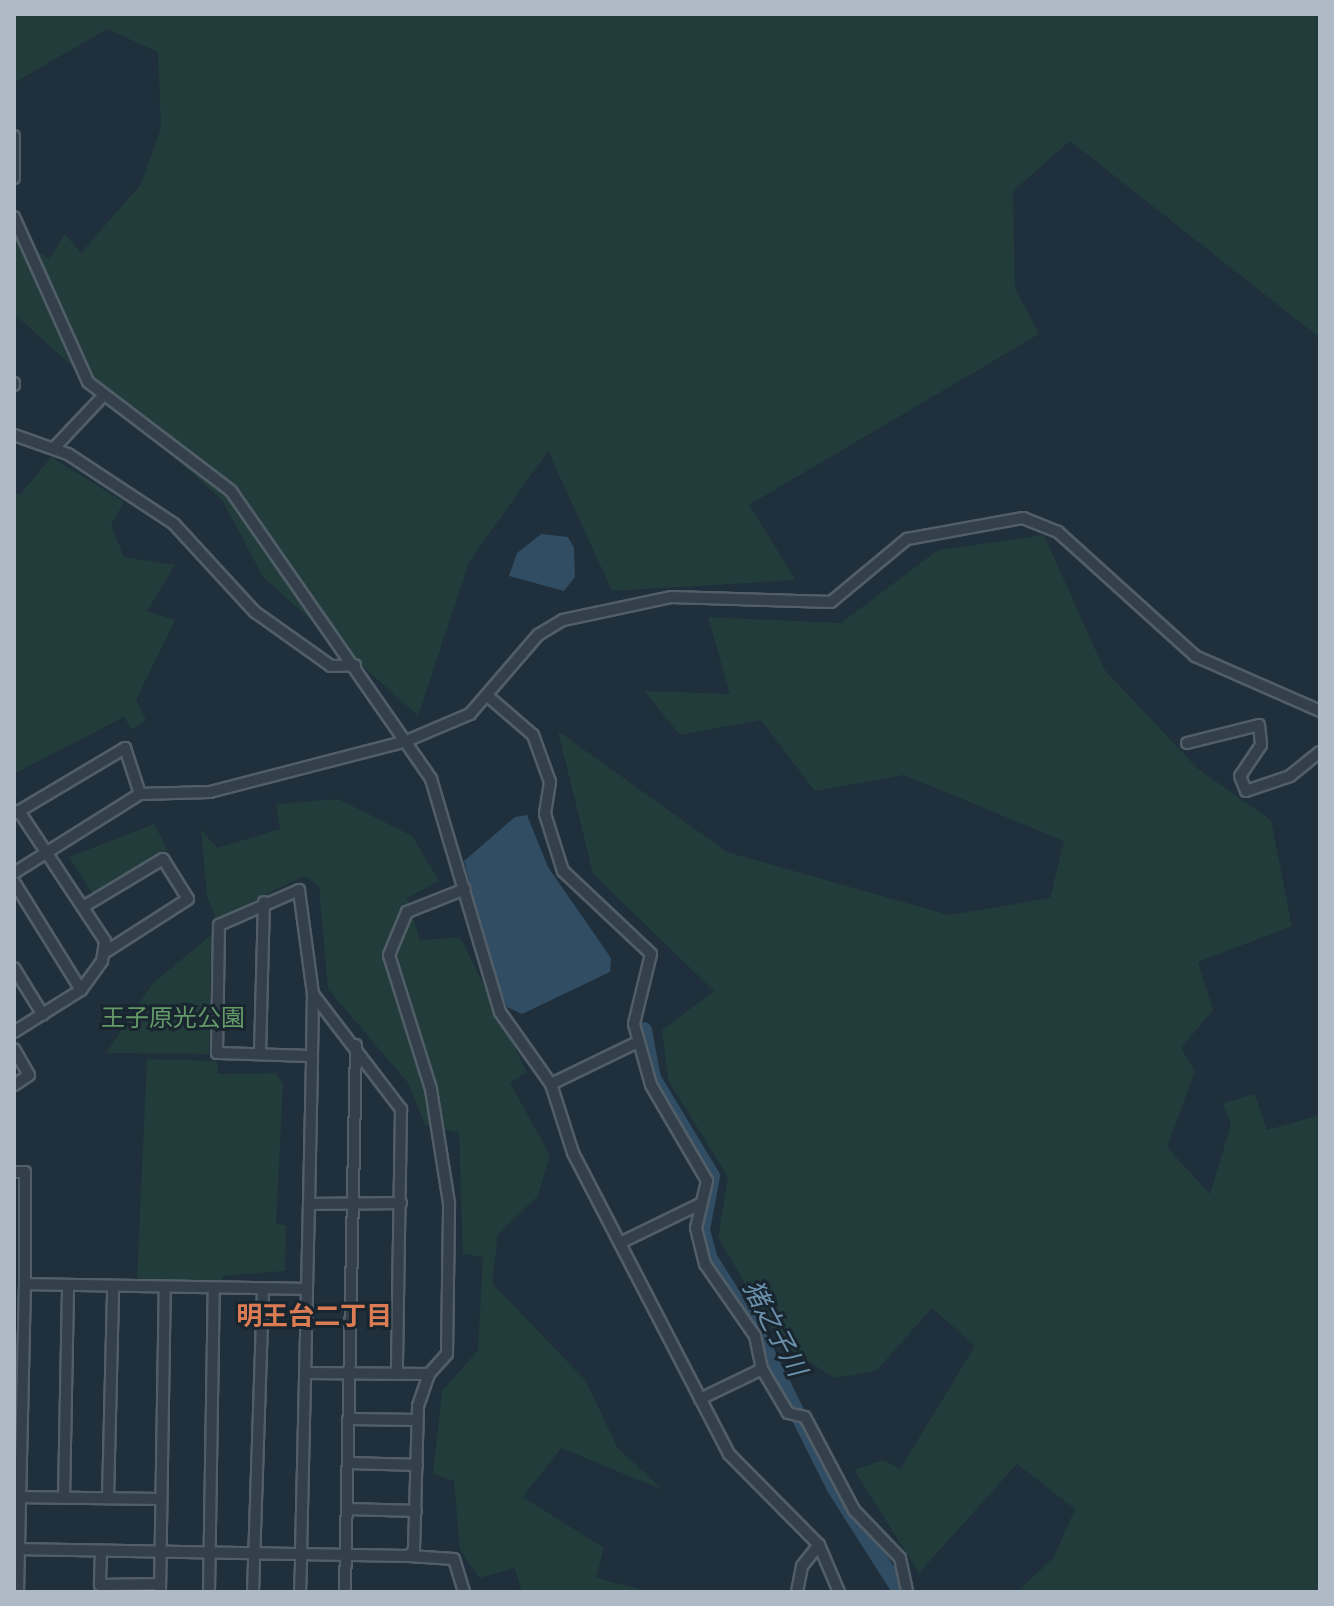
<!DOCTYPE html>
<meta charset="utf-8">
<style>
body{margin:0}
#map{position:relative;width:1334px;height:1606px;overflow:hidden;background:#1f2f3b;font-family:Lato,"Noto Sans JP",sans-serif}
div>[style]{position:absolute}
.green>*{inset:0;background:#213c3b}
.water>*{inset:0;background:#314d63}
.river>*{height:16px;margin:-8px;padding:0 8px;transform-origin:8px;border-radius:8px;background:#314d63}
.roads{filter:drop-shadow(2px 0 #515e68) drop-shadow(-2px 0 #515e68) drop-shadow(0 2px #515e68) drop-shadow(0 -2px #515e68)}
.minor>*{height:10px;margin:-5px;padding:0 5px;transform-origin:5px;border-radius:5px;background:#33404b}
span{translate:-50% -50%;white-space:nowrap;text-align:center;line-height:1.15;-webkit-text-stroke:6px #19252f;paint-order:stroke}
.park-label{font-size:24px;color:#639a68}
.neighbourhood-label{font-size:26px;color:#dc7c54;font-weight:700}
.water-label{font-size:26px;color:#6b91ad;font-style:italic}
.frame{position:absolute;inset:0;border:16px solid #aebbc7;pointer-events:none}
</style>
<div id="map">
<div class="green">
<div style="clip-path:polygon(14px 14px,1320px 14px,1320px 338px,1070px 141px,1013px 191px,1015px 288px,1039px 334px,749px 505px,796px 580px,612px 591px,548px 451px,469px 562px,418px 716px,263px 577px,222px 500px,14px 314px,14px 234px,49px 259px,65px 234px,81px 253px,141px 184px,161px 128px,158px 52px,107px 29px,14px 83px)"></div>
<div style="clip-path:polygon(51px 457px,124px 502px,111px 525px,124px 557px,175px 565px,147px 611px,175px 620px,136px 700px,146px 720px,132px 730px,124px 717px,14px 774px,14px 493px,20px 495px)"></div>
<div style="clip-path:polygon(1044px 535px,1104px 669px,1198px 769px,1271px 820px,1292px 926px,1198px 962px,1213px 1010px,1181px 1048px,1195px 1071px,1167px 1147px,1210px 1194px,1231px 1124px,1223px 1103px,1255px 1094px,1267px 1130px,1320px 1115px,1320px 1592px,1017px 1592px,1054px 1557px,1075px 1509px,1017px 1464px,919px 1573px,854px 1470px,883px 1460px,900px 1469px,975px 1346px,932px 1308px,876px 1371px,835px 1378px,782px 1345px,718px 1238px,728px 1177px,668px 1080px,662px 1030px,714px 991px,593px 874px,558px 731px,727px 852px,949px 915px,1050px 898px,1064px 841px,904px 775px,815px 791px,761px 720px,680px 735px,644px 691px,730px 694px,708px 617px,841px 623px,938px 550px)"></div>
<div style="clip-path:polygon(338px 799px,412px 836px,439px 881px,407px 898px,420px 940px,460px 937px,527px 1072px,510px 1083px,550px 1155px,538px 1196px,498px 1234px,492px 1283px,586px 1381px,617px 1447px,663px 1490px,561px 1448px,523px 1497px,604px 1548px,596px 1578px,651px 1592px,522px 1592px,515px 1568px,479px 1578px,460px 1549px,454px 1481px,433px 1474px,442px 1391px,478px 1350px,483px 1257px,463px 1254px,459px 1133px,425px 1125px,408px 1083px,328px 989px,319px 886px,304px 876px,216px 919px,207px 896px,201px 829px,217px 848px,280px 829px,276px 804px)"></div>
<div style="clip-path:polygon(154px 824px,168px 850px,95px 897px,69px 857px)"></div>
<div style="clip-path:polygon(211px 935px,209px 1054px,106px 1053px,152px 984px)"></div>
<div style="clip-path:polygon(147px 1059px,217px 1061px,218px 1074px,276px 1073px,283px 1084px,276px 1224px,286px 1225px,285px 1271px,223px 1276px,222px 1283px,137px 1280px)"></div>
</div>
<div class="water">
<div style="clip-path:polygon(541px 534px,568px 537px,574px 548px,575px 577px,564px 591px,509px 576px,517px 553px)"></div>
<div style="clip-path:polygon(527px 815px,548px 867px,611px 958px,610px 972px,522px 1014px,507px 1007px,494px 974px,464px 861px,515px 817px)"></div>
</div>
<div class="river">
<div style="left:644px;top:1030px;width:49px;rotate:79.4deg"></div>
<div style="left:653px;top:1078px;width:114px;rotate:59deg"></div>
<div style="left:712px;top:1176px;width:55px;rotate:100.5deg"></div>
<div style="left:702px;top:1230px;width:30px;rotate:75deg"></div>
<div style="left:710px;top:1259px;width:90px;rotate:57.7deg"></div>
<div style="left:758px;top:1335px;width:170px;rotate:63.4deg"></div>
<div style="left:834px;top:1487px;width:125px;rotate:57.5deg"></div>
</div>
<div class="roads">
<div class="minor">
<div style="left:14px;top:136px;width:42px;rotate:90deg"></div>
<div style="left:14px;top:217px;width:181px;rotate:65.8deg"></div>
<div style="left:88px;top:382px;width:180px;rotate:37.3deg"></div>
<div style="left:231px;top:491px;width:351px;rotate:55.2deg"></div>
<div style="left:431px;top:779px;width:243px;rotate:73.5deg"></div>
<div style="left:500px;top:1012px;width:88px;rotate:54.7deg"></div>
<div style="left:551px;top:1084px;width:72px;rotate:72.3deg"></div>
<div style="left:573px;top:1153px;width:339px;rotate:62.6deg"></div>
<div style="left:729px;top:1454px;width:128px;rotate:45.3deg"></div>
<div style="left:819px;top:1545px;width:51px;rotate:66.9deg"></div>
<div style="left:14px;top:383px;width:2px;rotate:90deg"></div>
<div style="left:14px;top:435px;width:57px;rotate:19.4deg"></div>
<div style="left:68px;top:454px;width:127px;rotate:33.4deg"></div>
<div style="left:174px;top:524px;width:120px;rotate:47.4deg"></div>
<div style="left:255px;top:612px;width:93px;rotate:35.4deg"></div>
<div style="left:331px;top:666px;width:24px;rotate:-2deg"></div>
<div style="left:54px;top:448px;width:71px;rotate:-46.7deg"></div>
<div style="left:490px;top:698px;width:57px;rotate:40.7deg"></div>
<div style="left:533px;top:735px;width:50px;rotate:70.1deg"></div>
<div style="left:550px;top:782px;width:32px;rotate:99deg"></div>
<div style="left:545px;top:814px;width:60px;rotate:72.5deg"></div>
<div style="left:563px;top:871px;width:121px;rotate:43.3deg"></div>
<div style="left:651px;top:954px;width:72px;rotate:103.7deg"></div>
<div style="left:634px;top:1024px;width:63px;rotate:74.4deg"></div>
<div style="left:651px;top:1085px;width:111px;rotate:59.7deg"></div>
<div style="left:707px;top:1181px;width:48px;rotate:103.2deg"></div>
<div style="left:696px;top:1228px;width:37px;rotate:76deg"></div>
<div style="left:705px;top:1264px;width:88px;rotate:55.2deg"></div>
<div style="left:755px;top:1336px;width:34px;rotate:78deg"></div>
<div style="left:762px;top:1369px;width:51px;rotate:59.4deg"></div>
<div style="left:788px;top:1413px;width:17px;rotate:13deg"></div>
<div style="left:805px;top:1417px;width:105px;rotate:62.2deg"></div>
<div style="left:854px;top:1510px;width:66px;rotate:46.2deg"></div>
<div style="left:900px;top:1558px;width:35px;rotate:78deg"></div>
<div style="left:1187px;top:743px;width:74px;rotate:-14deg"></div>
<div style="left:1259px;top:725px;width:20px;rotate:84deg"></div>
<div style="left:1261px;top:745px;width:37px;rotate:124deg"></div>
<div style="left:1240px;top:776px;width:16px;rotate:68deg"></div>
<div style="left:1246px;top:791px;width:46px;rotate:-18.8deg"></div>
<div style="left:1290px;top:776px;width:38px;rotate:-39deg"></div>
<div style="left:16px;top:813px;width:127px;rotate:-30.8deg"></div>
<div style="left:125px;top:748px;width:48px;rotate:71.9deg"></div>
<div style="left:14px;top:873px;width:149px;rotate:-32.1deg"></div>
<div style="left:140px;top:794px;width:70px;rotate:-1.6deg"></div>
<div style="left:210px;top:792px;width:200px;rotate:-14.5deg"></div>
<div style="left:404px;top:742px;width:72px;rotate:-23deg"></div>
<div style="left:470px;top:714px;width:104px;rotate:-49.3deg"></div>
<div style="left:538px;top:635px;width:29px;rotate:-31deg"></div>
<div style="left:563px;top:620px;width:110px;rotate:-12deg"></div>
<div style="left:671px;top:597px;width:160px;rotate:1.8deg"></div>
<div style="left:831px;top:602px;width:99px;rotate:-39.7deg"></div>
<div style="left:907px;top:539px;width:118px;rotate:-10.3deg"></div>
<div style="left:1023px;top:518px;width:38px;rotate:22deg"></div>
<div style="left:1058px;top:532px;width:185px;rotate:42.1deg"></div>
<div style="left:1195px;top:656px;width:137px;rotate:23.7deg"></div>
<div style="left:14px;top:882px;width:127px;rotate:58.2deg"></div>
<div style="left:83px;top:907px;width:93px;rotate:-31deg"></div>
<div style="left:163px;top:859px;width:47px;rotate:58deg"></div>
<div style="left:188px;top:899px;width:100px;rotate:147.3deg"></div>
<div style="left:14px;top:968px;width:55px;rotate:58.3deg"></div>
<div style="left:313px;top:994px;width:145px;rotate:52.6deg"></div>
<div style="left:401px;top:1109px;width:265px;rotate:90.9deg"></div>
<div style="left:14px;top:1032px;width:79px;rotate:-32.1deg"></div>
<div style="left:81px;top:990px;width:36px;rotate:-54deg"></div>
<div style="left:102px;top:961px;width:20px;rotate:-81deg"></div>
<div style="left:105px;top:941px;width:156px;rotate:-123.5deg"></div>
<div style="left:14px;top:1049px;width:30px;rotate:60deg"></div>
<div style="left:29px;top:1075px;width:18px;rotate:146deg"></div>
<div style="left:260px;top:1053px;width:151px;rotate:-88.5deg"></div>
<div style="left:551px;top:1084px;width:97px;rotate:-25.8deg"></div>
<div style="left:14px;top:1172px;width:11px"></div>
<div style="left:25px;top:1172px;width:112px;rotate:90deg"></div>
<div style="left:25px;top:1284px;width:282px;rotate:1deg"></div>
<div style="left:309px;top:1204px;width:92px;rotate:-0.6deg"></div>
<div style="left:620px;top:1243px;width:89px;rotate:-26deg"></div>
<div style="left:305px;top:1373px;width:124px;rotate:0.5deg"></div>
<div style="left:700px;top:1399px;width:69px;rotate:-25.8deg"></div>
<div style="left:350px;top:1419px;width:67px;rotate:0.9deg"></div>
<div style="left:350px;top:1463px;width:67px;rotate:1.7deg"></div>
<div style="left:14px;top:1497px;width:147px;rotate:0.8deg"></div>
<div style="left:64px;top:1498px;width:212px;rotate:-88.9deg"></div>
<div style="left:108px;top:1498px;width:211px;rotate:-88.6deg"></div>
<div style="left:349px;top:1509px;width:67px;rotate:1.7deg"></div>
<div style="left:14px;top:1549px;width:395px;rotate:1deg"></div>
<div style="left:409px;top:1556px;width:8px;rotate:-50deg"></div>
<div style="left:414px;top:1550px;width:144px;rotate:-88.4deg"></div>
<div style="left:418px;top:1406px;width:34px;rotate:-71deg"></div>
<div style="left:429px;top:1374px;width:27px;rotate:-48deg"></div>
<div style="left:447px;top:1354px;width:151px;rotate:-89.2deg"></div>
<div style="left:449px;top:1203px;width:115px;rotate:-99deg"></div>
<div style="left:431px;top:1089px;width:140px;rotate:-107.4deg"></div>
<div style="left:389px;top:955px;width:47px;rotate:-67.3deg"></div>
<div style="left:407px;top:912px;width:62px;rotate:-21.6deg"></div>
<div style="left:101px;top:1552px;width:33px;rotate:92deg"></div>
<div style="left:100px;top:1585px;width:60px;rotate:-1deg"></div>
<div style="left:409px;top:1556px;width:45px;rotate:3.8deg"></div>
<div style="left:454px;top:1559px;width:34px;rotate:73deg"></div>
<div style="left:18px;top:1592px;width:308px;rotate:-88.7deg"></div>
<div style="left:160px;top:1592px;width:305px;rotate:-89.1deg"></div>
<div style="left:209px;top:1592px;width:302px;rotate:-89.1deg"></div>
<div style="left:253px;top:1592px;width:302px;rotate:-88.1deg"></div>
<div style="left:300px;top:1592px;width:38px;rotate:-88deg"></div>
<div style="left:301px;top:1554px;width:350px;rotate:-88.7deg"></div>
<div style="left:309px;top:1204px;width:148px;rotate:-88.8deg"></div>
<div style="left:312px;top:1056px;width:62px;rotate:-89.1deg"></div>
<div style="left:313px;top:994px;width:105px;rotate:-97.7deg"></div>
<div style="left:299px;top:890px;width:87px;rotate:156.4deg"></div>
<div style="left:219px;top:925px;width:128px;rotate:90.9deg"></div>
<div style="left:217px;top:1053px;width:95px;rotate:1.8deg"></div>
<div style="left:345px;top:1592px;width:547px;rotate:-88.85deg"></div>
<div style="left:797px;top:1592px;width:26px;rotate:-79deg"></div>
<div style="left:802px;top:1566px;width:27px;rotate:-51deg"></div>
</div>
</div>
<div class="park-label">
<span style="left:173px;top:1017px">王子原光公園</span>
</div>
<div class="neighbourhood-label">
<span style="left:314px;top:1316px">明王台二丁目</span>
</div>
<div class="water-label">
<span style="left:775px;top:1328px;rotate:62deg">猪之子川</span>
</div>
<div class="frame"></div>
</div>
